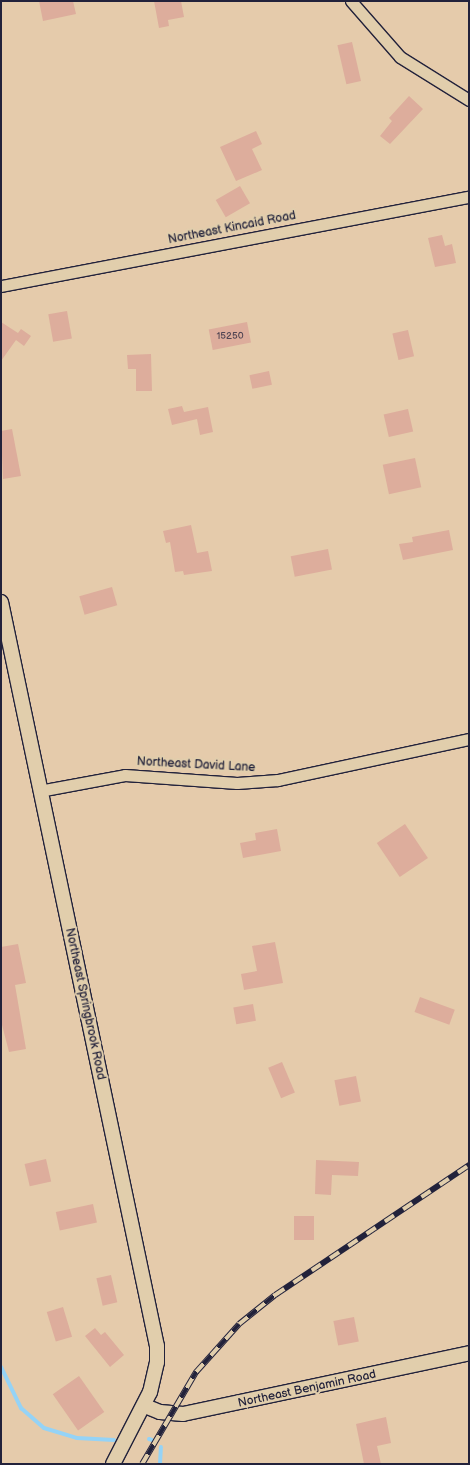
<!DOCTYPE html>
<style>
body{margin:0}
#map{position:relative;width:470px;height:1465px;overflow:hidden;background:#e5cbab;font-family:"Balsamiq Sans",sans-serif}
div>[style]{position:absolute}
.stream>*{height:4px;margin:-2px;padding:0 2px;transform-origin:2px;border-radius:2px;background:#95d3f6}
.building>*{inset:0;background:#ddad9c;transform-origin:0 0}
.roads{filter:drop-shadow(1px 0 #22223b) drop-shadow(-1px 0 #22223b) drop-shadow(0 1px #22223b) drop-shadow(0 -1px #22223b)}
.minor>*{height:11px;margin:-5.5px;padding:0 5.5px;transform-origin:5.5px;border-radius:5.5px;background:#e1ceac}
.tertiary>*{height:14px;margin:-7px;padding:0 7px;transform-origin:7px;border-radius:7px;background:#e1ceac}
.rail>*{height:5.5px;margin-top:-2.75px;transform-origin:0;background:repeating-linear-gradient(90deg,#e1ceac 0 11px,#22223b 0 22px);box-sizing:border-box;border-block:1px solid #22223b}
span{translate:-50% -50%;white-space:nowrap;text-align:center;line-height:1.15;-webkit-text-stroke:4px #e1ceac;paint-order:stroke}
.number-label{font-size:10px;color:#514553}
.number-label span{-webkit-text-stroke-width:0}
.street-label{font-size:12px;color:#22223b}
.frame{position:absolute;inset:0;border:2px solid #22223b;pointer-events:none}
</style>
<div id="map">
<div class="stream">
<div style="left:1px;top:1367px;width:46px;rotate:64deg"></div>
<div style="left:21px;top:1408px;width:30px;rotate:41deg"></div>
<div style="left:44px;top:1428px;width:34px;rotate:17deg"></div>
<div style="left:77px;top:1438px;width:37px;rotate:3deg"></div>
<div style="left:149px;top:1439px;width:3px;rotate:18deg"></div>
<div style="left:160px;top:1464px;width:17px;rotate:-87deg"></div>
</div>
<div class="building">
<div style="clip-path:polygon(39px 1px,73px 1px,76px 14px,43px 21px)"></div>
<div style="clip-path:polygon(154px 1px,181px 1px,184px 17px,168px 20px,169px 26px,159px 28px)"></div>
<div style="left:352px;top:42px;width:40px;height:15px;rotate:77deg"></div>
<div style="clip-path:polygon(409px 96px,423px 109px,390px 144px,380px 136px,392px 121px,389px 118px)"></div>
<div style="clip-path:polygon(256px 131px,262px 144px,252px 149px,262px 170px,236px 181px,220px 147px)"></div>
<div style="left:240px;top:186px;width:20px;height:28px;rotate:60deg"></div>
<div style="clip-path:polygon(442px 235px,445px 246px,452px 244px,456px 263px,435px 267px,428px 238px)"></div>
<div style="left:67px;top:311px;width:28px;height:19px;rotate:80deg"></div>
<div style="clip-path:polygon(1px 322px,18px 333px,21px 329px,31px 336px,24px 346px,16px 340px,1px 361px)"></div>
<div style="left:247px;top:322px;width:21px;height:39px;rotate:79deg"></div>
<div style="left:408px;top:330px;width:27px;height:16px;rotate:77deg"></div>
<div style="clip-path:polygon(151px 354px,152px 391px,136px 391px,136px 369px,128px 369px,127px 355px)"></div>
<div style="left:269px;top:371px;width:14px;height:20px;rotate:78deg"></div>
<div style="clip-path:polygon(182px 406px,184px 412px,208px 407px,213px 432px,200px 435px,197px 419px,172px 425px,168px 409px)"></div>
<div style="left:408px;top:409px;width:23px;height:25px;rotate:77deg"></div>
<div style="clip-path:polygon(12px 429px,21px 476px,3px 479px,1px 431px)"></div>
<div style="left:415px;top:458px;width:30px;height:33px;rotate:78deg"></div>
<div style="clip-path:polygon(191px 525px,197px 553px,208px 551px,212px 571px,184px 575px,183px 571px,175px 572px,170px 542px,166px 543px,163px 531px)"></div>
<div style="clip-path:polygon(449px 530px,453px 550px,403px 560px,399px 544px,413px 542px,412px 537px)"></div>
<div style="left:328px;top:549px;width:21px;height:38px;rotate:79deg"></div>
<div style="left:112px;top:587px;width:19px;height:34px;rotate:74deg"></div>
<div style="left:405px;top:824px;width:41px;height:34px;rotate:56deg"></div>
<div style="clip-path:polygon(277px 829px,281px 851px,243px 858px,240px 843px,256px 840px,255px 833px)"></div>
<div style="clip-path:polygon(275px 942px,283px 983px,244px 990px,241px 974px,257px 971px,252px 946px)"></div>
<div style="clip-path:polygon(18px 944px,26px 983px,15px 985px,26px 1049px,9px 1052px,1px 1021px,1px 947px)"></div>
<div style="left:420px;top:997px;width:37px;height:16px;rotate:20deg"></div>
<div style="left:253px;top:1004px;width:17px;height:20px;rotate:80deg"></div>
<div style="left:282px;top:1062px;width:33px;height:15px;rotate:67deg"></div>
<div style="left:356px;top:1076px;width:26px;height:22px;rotate:79deg"></div>
<div style="left:46px;top:1159px;width:23px;height:22px;rotate:77deg"></div>
<div style="clip-path:polygon(316px 1160px,359px 1162px,358px 1176px,332px 1175px,331px 1195px,315px 1194px)"></div>
<div style="left:93px;top:1204px;width:19px;height:38px;rotate:78deg"></div>
<div style="left:294px;top:1216px;width:20px;height:24px"></div>
<div style="left:111px;top:1275px;width:28px;height:15px;rotate:77deg"></div>
<div style="left:63px;top:1307px;width:31px;height:17px;rotate:73deg"></div>
<div style="left:354px;top:1317px;width:25px;height:21px;rotate:79deg"></div>
<div style="clip-path:polygon(95px 1328px,101px 1335px,105px 1332px,124px 1355px,110px 1367px,85px 1336px)"></div>
<div style="left:79px;top:1376px;width:44px;height:32px;rotate:55deg"></div>
<div style="clip-path:polygon(386px 1417px,391px 1443px,377px 1446px,381px 1464px,364px 1464px,356px 1424px)"></div>
</div>
<div class="roads">
<div class="minor">
<div style="left:351px;top:1px;width:74px;rotate:48.8deg"></div>
<div style="left:400px;top:57px;width:81px;rotate:31.9deg"></div>
<div style="left:1px;top:286px;width:476px;rotate:-10.8deg"></div>
<div style="left:39px;top:791px;width:87px;rotate:-10.5deg"></div>
<div style="left:125px;top:775px;width:112px;rotate:4.1deg"></div>
<div style="left:237px;top:783px;width:41px;rotate:-4.2deg"></div>
<div style="left:278px;top:780px;width:195px;rotate:-12.1deg"></div>
</div>
<div class="tertiary">
<div style="left:1px;top:602px;width:760px;rotate:78.16deg"></div>
<div style="left:157px;top:1346px;width:16px;rotate:90deg"></div>
<div style="left:157px;top:1362px;width:31px;rotate:103deg"></div>
<div style="left:150px;top:1392px;width:81px;rotate:117.2deg"></div>
<div style="left:145px;top:1406px;width:16px;rotate:22deg"></div>
<div style="left:160px;top:1412px;width:23px;rotate:5deg"></div>
<div style="left:183px;top:1414px;width:292px;rotate:-12deg"></div>
</div>
</div>
<div class="rail">
<div style="left:142px;top:1464px;width:107px;rotate:-59.6deg"></div>
<div style="left:196px;top:1372px;width:64px;rotate:-48.1deg"></div>
<div style="left:239px;top:1324px;width:46px;rotate:-38.9deg"></div>
<div style="left:275px;top:1295px;width:234px;rotate:-33.8deg"></div>
</div>
<div class="number-label">
<span style="left:230px;top:337px">15250</span>
</div>
<div class="street-label">
<span style="left:232px;top:228px;rotate:-11deg">Northeast Kincaid Road</span>
<span style="left:196px;top:765px;rotate:3deg">Northeast David Lane</span>
<span style="left:85px;top:1004px;rotate:78deg">Northeast Springbrook Road</span>
<span style="left:307px;top:1389px;rotate:-12deg">Northeast Benjamin Road</span>
</div>
<div class="frame"></div>
</div>
